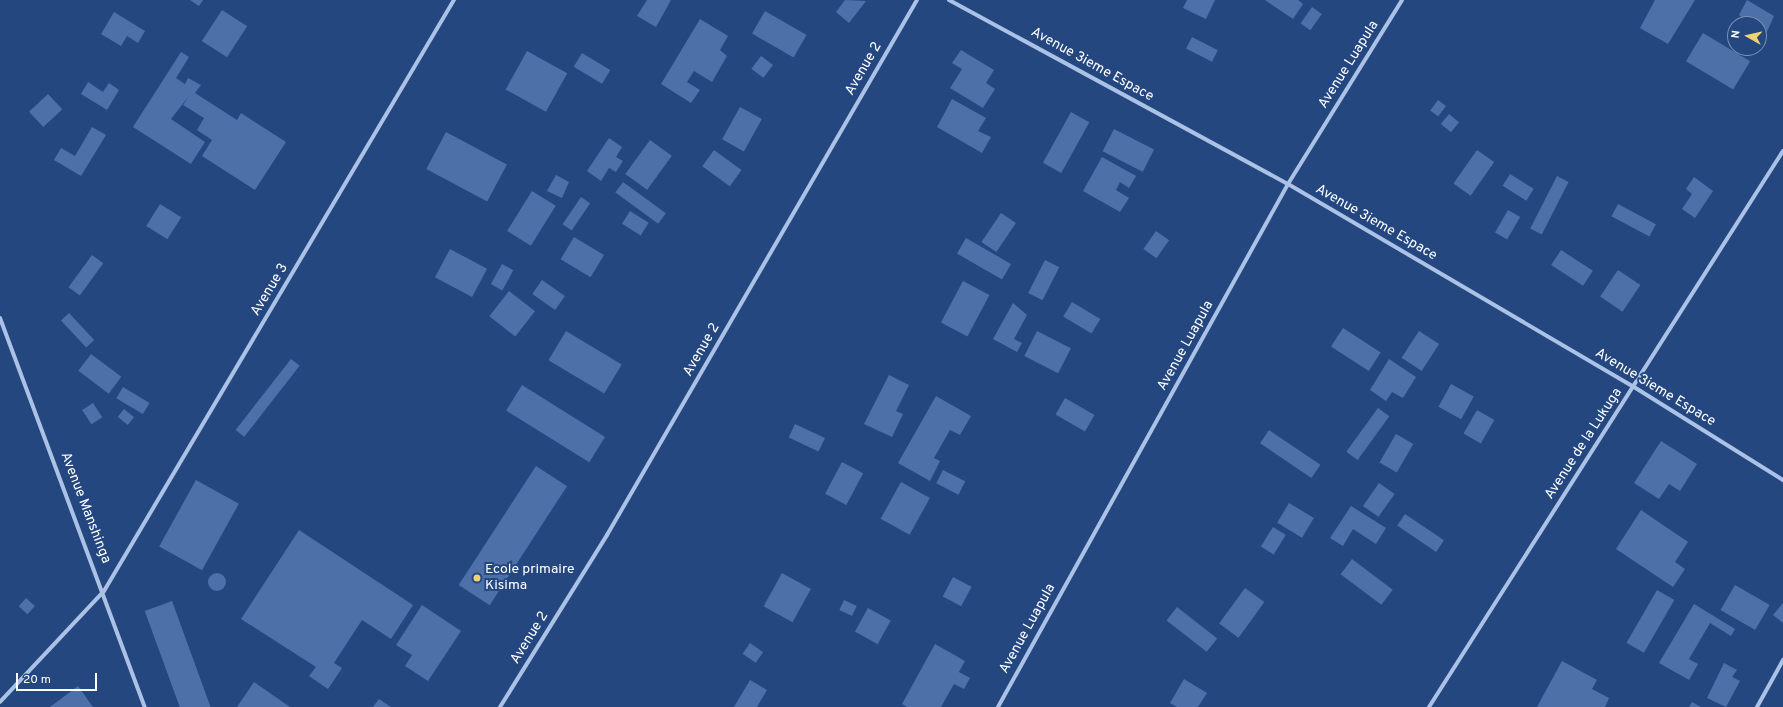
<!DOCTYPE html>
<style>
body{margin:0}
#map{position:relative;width:1783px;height:707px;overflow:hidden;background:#244780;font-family:Overpass,sans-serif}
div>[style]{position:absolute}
.building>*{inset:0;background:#4d70a9;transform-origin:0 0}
.round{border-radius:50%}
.street>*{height:4px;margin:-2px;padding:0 2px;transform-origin:2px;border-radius:2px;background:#abc2e6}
.dots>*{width:11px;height:11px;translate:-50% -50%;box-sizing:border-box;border:2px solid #244780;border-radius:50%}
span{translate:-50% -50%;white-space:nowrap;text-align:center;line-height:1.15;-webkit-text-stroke:4px #244780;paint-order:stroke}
.street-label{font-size:14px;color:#fff}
.poi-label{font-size:14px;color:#fff}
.left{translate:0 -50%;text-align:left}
.north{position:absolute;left:1727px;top:16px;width:40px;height:40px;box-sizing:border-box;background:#244780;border:1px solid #7c91b3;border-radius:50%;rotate:278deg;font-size:11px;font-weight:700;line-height:16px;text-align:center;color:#fff}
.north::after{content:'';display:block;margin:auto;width:14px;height:18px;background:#f0d26f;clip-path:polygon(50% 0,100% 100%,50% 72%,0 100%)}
.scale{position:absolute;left:16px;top:673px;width:81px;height:18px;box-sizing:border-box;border:2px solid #fff;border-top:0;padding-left:5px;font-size:12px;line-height:14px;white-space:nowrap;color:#fff;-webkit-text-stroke:3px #244780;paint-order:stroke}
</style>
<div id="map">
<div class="building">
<div style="clip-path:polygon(190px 0,203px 0,199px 6px)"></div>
<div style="clip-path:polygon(647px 0,671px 0,656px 27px,637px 16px)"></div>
<div style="clip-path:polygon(845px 0,866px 1px,849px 23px,836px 12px)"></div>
<div style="clip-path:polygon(1187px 0,1215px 0,1206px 19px,1183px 8px)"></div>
<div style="clip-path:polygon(1265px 0,1298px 0,1303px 4px,1293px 19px)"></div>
<div style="clip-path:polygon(1655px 0,1695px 0,1668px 44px,1640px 28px)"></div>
<div style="clip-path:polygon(1747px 0,1774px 16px,1766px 34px,1759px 29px,1759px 24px,1751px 24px,1739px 15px)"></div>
<div style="left:1312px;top:7px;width:12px;height:20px;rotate:35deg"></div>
<div style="left:222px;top:10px;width:30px;height:37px;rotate:33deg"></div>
<div style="left:765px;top:11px;width:48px;height:26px;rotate:30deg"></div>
<div style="clip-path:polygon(114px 12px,145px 31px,138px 43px,127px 36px,121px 46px,101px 34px)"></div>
<div style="clip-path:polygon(700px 19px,728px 36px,720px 50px,727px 56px,712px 82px,694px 71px,687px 82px,700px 90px,691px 103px,661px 84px)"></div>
<div style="left:1703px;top:33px;width:55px;height:33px;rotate:31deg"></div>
<div style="left:1192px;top:37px;width:29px;height:13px;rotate:27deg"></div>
<div style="clip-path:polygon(961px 50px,994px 70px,986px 83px,995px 89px,983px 108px,950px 88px,962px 69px,952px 63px)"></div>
<div style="left:527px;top:51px;width:46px;height:44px;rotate:29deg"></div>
<div style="clip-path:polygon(181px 52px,189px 57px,176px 78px,185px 84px,188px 78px,201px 85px,195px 93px,237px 120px,241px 113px,286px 142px,255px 190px,202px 156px,212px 140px,197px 130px,204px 118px,183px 105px,189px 96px,171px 119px,205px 142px,191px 164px,133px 127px)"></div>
<div style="left:582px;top:53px;width:33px;height:16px;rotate:31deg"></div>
<div style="left:761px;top:56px;width:15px;height:16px;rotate:37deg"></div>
<div style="clip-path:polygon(88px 82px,103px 92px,109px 83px,119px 90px,107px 110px,81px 94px)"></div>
<div style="left:48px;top:94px;width:21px;height:26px;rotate:47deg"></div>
<div style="clip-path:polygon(952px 99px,986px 118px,978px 131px,991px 137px,982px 153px,937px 127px)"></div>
<div style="left:1438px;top:100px;width:10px;height:13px;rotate:37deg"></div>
<div style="left:740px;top:107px;width:25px;height:37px;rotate:29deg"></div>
<div style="left:1071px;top:112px;width:21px;height:58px;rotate:29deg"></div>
<div style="left:1449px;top:114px;width:13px;height:13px;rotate:39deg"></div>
<div style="clip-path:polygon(92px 127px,106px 135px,81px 176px,54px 160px,61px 148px,75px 156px)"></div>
<div style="left:1114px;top:129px;width:45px;height:25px;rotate:27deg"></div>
<div style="left:446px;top:132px;width:69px;height:42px;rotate:28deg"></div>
<div style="clip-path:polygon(609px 138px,622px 147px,616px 157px,623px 161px,616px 172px,609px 168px,601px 181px,587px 171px)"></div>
<div style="left:650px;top:140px;width:27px;height:42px;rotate:36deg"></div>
<div style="left:714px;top:150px;width:34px;height:20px;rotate:36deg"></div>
<div style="left:1477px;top:150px;width:21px;height:41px;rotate:35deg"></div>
<div style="clip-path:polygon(1102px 157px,1136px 176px,1129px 188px,1120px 182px,1116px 190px,1129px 198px,1120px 212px,1083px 191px)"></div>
<div style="left:1510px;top:174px;width:28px;height:14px;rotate:32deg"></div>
<div style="clip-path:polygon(556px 175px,569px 182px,562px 198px,547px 191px)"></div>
<div style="left:1557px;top:176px;width:13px;height:59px;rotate:27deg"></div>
<div style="clip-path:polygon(1694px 177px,1713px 191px,1695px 218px,1682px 209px,1692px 194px,1686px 189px)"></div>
<div style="left:623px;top:182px;width:53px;height:13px;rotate:36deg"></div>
<div style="left:532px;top:191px;width:28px;height:47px;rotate:32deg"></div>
<div style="left:581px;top:197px;width:11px;height:33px;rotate:34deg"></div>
<div style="left:160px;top:204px;width:25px;height:26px;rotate:32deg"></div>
<div style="left:1618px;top:204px;width:43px;height:14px;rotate:28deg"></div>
<div style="left:1508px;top:210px;width:14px;height:26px;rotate:30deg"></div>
<div style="left:630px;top:211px;width:22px;height:15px;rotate:32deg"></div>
<div style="left:1001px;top:213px;width:18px;height:35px;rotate:34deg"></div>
<div style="left:1156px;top:231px;width:16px;height:22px;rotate:35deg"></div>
<div style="left:574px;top:237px;width:35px;height:26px;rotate:31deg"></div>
<div style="left:966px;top:238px;width:52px;height:18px;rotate:30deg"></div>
<div style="left:450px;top:249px;width:42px;height:32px;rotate:28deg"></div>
<div style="left:1561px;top:250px;width:38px;height:18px;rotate:33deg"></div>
<div style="left:92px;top:255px;width:14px;height:40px;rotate:36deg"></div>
<div style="left:1045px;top:260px;width:16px;height:37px;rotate:27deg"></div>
<div style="left:502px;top:264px;width:13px;height:23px;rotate:29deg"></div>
<div style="left:1618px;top:270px;width:27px;height:32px;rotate:34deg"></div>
<div style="left:542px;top:280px;width:28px;height:17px;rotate:35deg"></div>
<div style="left:963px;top:281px;width:30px;height:47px;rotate:28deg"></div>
<div style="left:509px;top:291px;width:33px;height:32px;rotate:38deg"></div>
<div style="left:1072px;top:302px;width:33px;height:17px;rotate:31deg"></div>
<div style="clip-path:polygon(1013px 303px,1027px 315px,1014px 339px,1022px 343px,1017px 352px,993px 339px)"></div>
<div style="left:69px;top:313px;width:37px;height:11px;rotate:47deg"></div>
<div style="left:1343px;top:328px;width:45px;height:22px;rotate:33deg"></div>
<div style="left:566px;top:331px;width:65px;height:34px;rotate:31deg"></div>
<div style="left:1037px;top:331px;width:38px;height:28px;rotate:27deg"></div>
<div style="left:1419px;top:331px;width:24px;height:32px;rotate:33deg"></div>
<div style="left:91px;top:354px;width:38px;height:21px;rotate:37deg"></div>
<div style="left:291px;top:359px;width:11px;height:90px;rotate:38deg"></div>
<div style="clip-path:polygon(1389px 359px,1416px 377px,1403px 398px,1392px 392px,1386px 401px,1370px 390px)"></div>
<div style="clip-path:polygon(889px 375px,909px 385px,896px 411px,903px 414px,892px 437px,864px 424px)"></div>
<div style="left:1451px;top:384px;width:26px;height:26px;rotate:29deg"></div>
<div style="left:522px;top:385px;width:98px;height:30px;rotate:32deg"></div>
<div style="left:123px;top:387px;width:31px;height:13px;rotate:31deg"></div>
<div style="clip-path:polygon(936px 396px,971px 416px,960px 435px,950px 430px,934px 458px,940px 461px,930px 481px,898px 463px)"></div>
<div style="left:1065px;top:398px;width:34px;height:19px;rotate:30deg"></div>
<div style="left:93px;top:403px;width:17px;height:13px;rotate:57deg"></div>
<div style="left:1378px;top:408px;width:14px;height:54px;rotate:36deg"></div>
<div style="left:124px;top:409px;width:13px;height:10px;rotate:39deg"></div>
<div style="left:1477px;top:410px;width:20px;height:27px;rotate:30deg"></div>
<div style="left:795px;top:424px;width:33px;height:15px;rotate:25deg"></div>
<div style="left:1269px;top:430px;width:62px;height:16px;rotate:34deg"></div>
<div style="left:1396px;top:434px;width:20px;height:33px;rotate:30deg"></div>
<div style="clip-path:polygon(1661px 441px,1697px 464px,1680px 491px,1669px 484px,1659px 499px,1634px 483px)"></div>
<div style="left:842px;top:462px;width:24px;height:36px;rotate:28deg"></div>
<div style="left:536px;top:466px;width:37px;height:142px;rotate:33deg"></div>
<div style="left:943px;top:470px;width:25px;height:15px;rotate:27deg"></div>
<div style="left:196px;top:480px;width:49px;height:76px;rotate:29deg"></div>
<div style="left:901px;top:482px;width:33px;height:42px;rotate:29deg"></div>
<div style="left:1379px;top:483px;width:19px;height:28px;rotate:35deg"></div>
<div style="left:1289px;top:503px;width:29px;height:23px;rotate:31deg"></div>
<div style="clip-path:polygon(1351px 506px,1386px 528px,1376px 544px,1353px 529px,1343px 546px,1330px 538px)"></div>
<div style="clip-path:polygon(1641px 510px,1688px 542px,1675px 562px,1685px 569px,1673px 587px,1616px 549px)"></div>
<div style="left:1405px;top:514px;width:47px;height:14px;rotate:34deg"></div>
<div style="left:1273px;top:527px;width:15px;height:23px;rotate:32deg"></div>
<div style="clip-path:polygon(299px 530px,413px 605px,391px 639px,362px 620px,334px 663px,342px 668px,328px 689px,309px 676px,316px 667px,241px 619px)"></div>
<div style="left:1352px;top:559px;width:51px;height:19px;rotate:37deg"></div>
<div class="round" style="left:208px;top:573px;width:18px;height:18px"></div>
<div style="left:782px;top:573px;width:33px;height:38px;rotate:29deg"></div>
<div style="left:953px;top:577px;width:21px;height:22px;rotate:28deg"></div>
<div style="left:1735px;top:585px;width:40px;height:29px;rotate:30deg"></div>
<div style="left:1245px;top:588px;width:24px;height:44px;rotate:36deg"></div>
<div style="left:1657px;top:590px;width:20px;height:61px;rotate:30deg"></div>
<div style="left:26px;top:598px;width:12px;height:11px;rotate:42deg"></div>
<div style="left:844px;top:600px;width:14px;height:11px;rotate:25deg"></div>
<div style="left:172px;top:601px;width:113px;height:29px;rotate:70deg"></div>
<div style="clip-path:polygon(1783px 603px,1783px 623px,1773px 615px)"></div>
<div style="clip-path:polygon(1694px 604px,1735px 629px,1731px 636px,1710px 623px,1689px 659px,1698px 664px,1689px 680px,1659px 663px)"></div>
<div style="clip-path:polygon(422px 605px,461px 631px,428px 681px,405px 666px,412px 655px,396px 645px)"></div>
<div style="left:1177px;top:607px;width:51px;height:17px;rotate:38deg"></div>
<div style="left:868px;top:608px;width:26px;height:27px;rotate:29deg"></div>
<div style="left:750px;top:643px;width:16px;height:13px;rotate:35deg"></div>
<div style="clip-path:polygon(935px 644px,965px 661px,959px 672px,970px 678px,964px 689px,954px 684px,941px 707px,907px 707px,902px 704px)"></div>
<div style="clip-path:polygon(1562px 661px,1597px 680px,1592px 689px,1609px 698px,1605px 707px,1537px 707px)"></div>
<div style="clip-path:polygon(1724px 663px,1737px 670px,1732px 677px,1740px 681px,1726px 707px,1707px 698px)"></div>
<div style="clip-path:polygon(1184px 679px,1207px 693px,1198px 707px,1177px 707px,1170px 703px)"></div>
<div style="clip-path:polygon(750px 680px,767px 690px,757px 707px,734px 707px)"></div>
<div style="clip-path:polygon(254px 682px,290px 707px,237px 707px)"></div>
<div style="clip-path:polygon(78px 686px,93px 707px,50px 707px)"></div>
<div style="clip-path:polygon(379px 699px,391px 707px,373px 707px)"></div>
<div style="clip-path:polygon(1692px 702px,1701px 707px,1689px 707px)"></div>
</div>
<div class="street">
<div style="left:949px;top:0;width:386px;rotate:28.5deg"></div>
<div style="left:1288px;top:184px;width:401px;rotate:30.4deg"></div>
<div style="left:1634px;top:387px;width:176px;rotate:32deg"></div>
<div style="left:0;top:318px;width:415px;rotate:69.6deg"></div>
<div style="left:0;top:702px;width:152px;rotate:-46.9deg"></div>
<div style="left:104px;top:591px;width:687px;rotate:-59.37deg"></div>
<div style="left:500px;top:707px;width:203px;rotate:-58.1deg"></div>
<div style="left:607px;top:535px;width:618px;rotate:-59.91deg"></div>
<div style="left:998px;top:707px;width:598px;rotate:-60.99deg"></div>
<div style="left:1288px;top:184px;width:216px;rotate:-58.2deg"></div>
<div style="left:1429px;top:707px;width:659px;rotate:-57.52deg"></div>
<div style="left:1757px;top:707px;width:54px;rotate:-61deg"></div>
</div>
<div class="dots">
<div style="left:477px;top:578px;background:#f0d26f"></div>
</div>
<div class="street-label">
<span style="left:1092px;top:65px;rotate:29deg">Avenue 3ieme Espace</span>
<span style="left:1349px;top:65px;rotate:-58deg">Avenue Luapula</span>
<span style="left:864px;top:69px;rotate:-60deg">Avenue 2</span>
<span style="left:1376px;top:223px;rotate:30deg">Avenue 3ieme Espace</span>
<span style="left:270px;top:290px;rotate:-59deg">Avenue 3</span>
<span style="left:1186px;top:346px;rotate:-61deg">Avenue Luapula</span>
<span style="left:702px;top:350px;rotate:-60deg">Avenue 2</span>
<span style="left:1655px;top:388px;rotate:31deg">Avenue 3ieme Espace</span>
<span style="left:1584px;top:444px;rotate:-57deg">Avenue de la Lukuga</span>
<span style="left:85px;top:508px;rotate:69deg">Avenue Manshinga</span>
<span style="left:1028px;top:629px;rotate:-61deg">Avenue Luapula</span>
<span style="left:530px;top:638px;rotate:-58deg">Avenue 2</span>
</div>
<div class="poi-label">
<span class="left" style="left:485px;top:578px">Ecole primaire<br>Kisima</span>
</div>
<div class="north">N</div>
<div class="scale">20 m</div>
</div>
